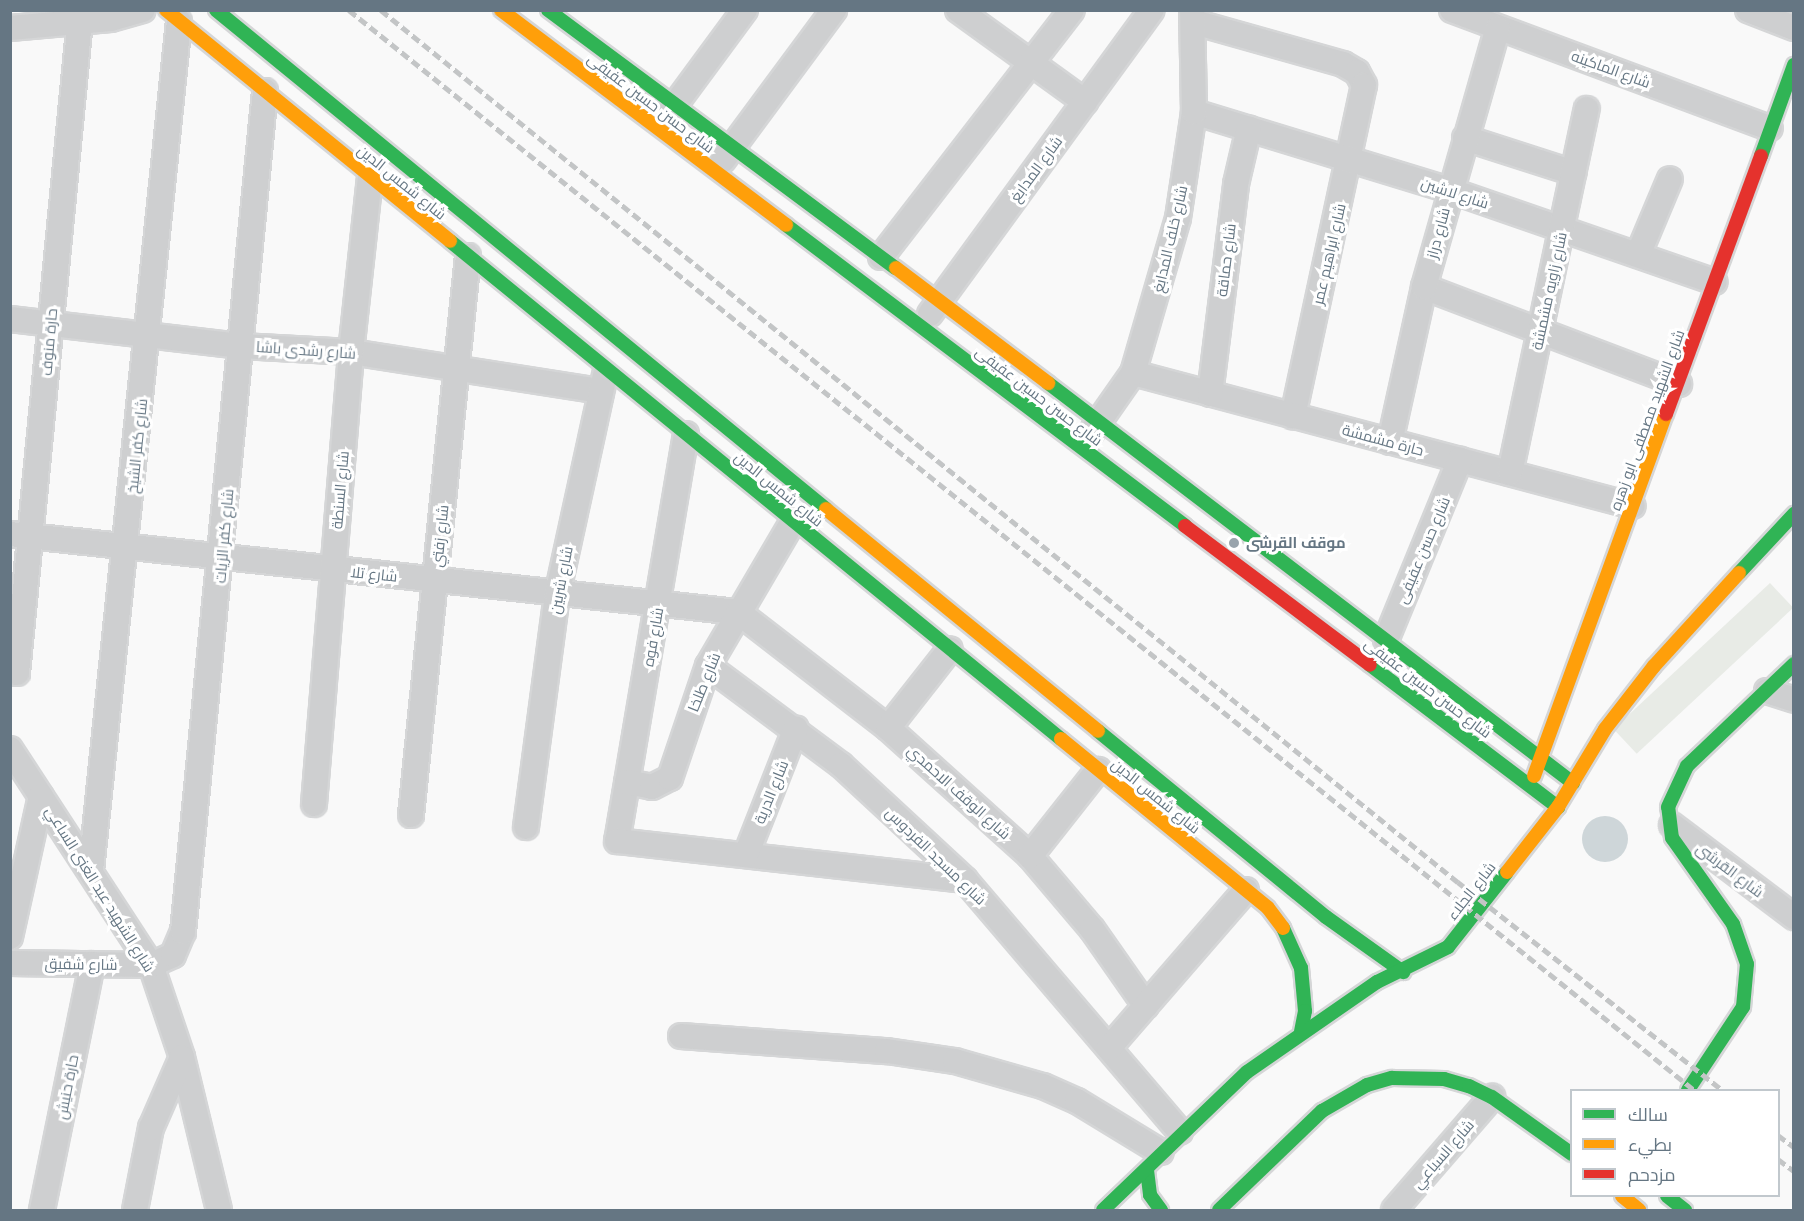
<!DOCTYPE html>
<meta charset="utf-8">
<style>
body{margin:0}
#map{position:relative;width:1804px;height:1221px;overflow:hidden;background:#f9f9f9;font-family:"PT Sans",Cairo,sans-serif}
div>[style]{position:absolute}
.green>*{inset:0;background:#e8ebe6;transform-origin:0 0}
.water>*{inset:0;background:#ced6d9}
.round{border-radius:50%}
.roads{filter:drop-shadow(2px 0 #d5d6d7) drop-shadow(-2px 0 #d5d6d7) drop-shadow(0 2px #d5d6d7) drop-shadow(0 -2px #d5d6d7)}
.street>*{height:24px;margin:-12px;padding:0 12px;transform-origin:12px;border-radius:12px;background:#cecfd0}
.fast>*{height:14px;margin:-7px;padding:0 7px;transform-origin:7px;border-radius:7px;background:#30b455}
.slow>*{height:14px;margin:-7px;padding:0 7px;transform-origin:7px;border-radius:7px;background:#ff9f0a}
.jam>*{height:14px;margin:-7px;padding:0 7px;transform-origin:7px;border-radius:7px;background:#e5322d}
.rail>*{height:4.5px;margin-top:-2.25px;transform-origin:0;background:repeating-linear-gradient(90deg,#c3c5c6 0 9px,transparent 0 13.5px)}
.dots>*{width:16px;height:16px;translate:-50% -50%;box-sizing:border-box;border:3px solid #fff;border-radius:50%}
span{translate:-50% -50%;white-space:nowrap;text-align:center;line-height:1.15;-webkit-text-stroke:6px #fff;paint-order:stroke}
.street-label{font-size:15px;color:#657683}
.poi-label{font-size:15px;color:#657683;font-weight:700}
.left{translate:0 -50%;text-align:left}
.frame{position:absolute;inset:0;border:12px solid #657683;pointer-events:none}
.legend{position:absolute;left:1570px;top:1089px;width:210px;height:108px;box-sizing:border-box;background:#fff;border:2px solid #c1c8cd;margin:0;padding:8px 10px;list-style:none;font-size:18px;color:#657683}
.legend li{display:flex;align-items:center;gap:12px;height:30px}
.legend b{width:30px;border:2px solid #c1c8cd}
</style>
<div id="map">
<div class="green">
<div style="left:1770px;top:583px;width:34px;height:214px;rotate:47deg"></div>
</div>
<div class="water">
<div class="round" style="left:1582px;top:816px;width:46px;height:46px"></div>
</div>
<div class="roads">
<div class="street">
<div style="left:958px;top:10px;width:157px;rotate:35.9deg"></div>
<div style="left:1452px;top:10px;width:339px;rotate:20.4deg"></div>
<div style="left:1748px;top:10px;width:49px;rotate:21.4deg"></div>
<div style="left:1194px;top:22px;width:155px;rotate:15.7deg"></div>
<div style="left:1343px;top:64px;width:16px;rotate:30deg"></div>
<div style="left:1357px;top:72px;width:15px;rotate:62deg"></div>
<div style="left:1364px;top:85px;width:339px;rotate:102.1deg"></div>
<div style="left:10px;top:28px;width:101px;rotate:-5.1deg"></div>
<div style="left:111px;top:19px;width:33px;rotate:-16deg"></div>
<div style="left:1194px;top:112px;width:267px;rotate:17deg"></div>
<div style="left:1449px;top:190px;width:281px;rotate:19.1deg"></div>
<div style="left:666px;top:117px;width:133px;rotate:-53.6deg"></div>
<div style="left:1465px;top:138px;width:114px;rotate:17.8deg"></div>
<div style="left:723px;top:160px;width:187px;rotate:-53.5deg"></div>
<div style="left:1638px;top:255px;width:82px;rotate:-67.2deg"></div>
<div style="left:881px;top:257px;width:312px;rotate:-52.3deg"></div>
<div style="left:1424px;top:287px;width:273px;rotate:20.8deg"></div>
<div style="left:930px;top:314px;width:376px;rotate:-53.9deg"></div>
<div style="left:10px;top:319px;width:233px;rotate:6.7deg"></div>
<div style="left:241px;top:346px;width:110px;rotate:3.1deg"></div>
<div style="left:351px;top:352px;width:253px;rotate:8.9deg"></div>
<div style="left:1133px;top:373px;width:517px;rotate:14.9deg"></div>
<div style="left:1210px;top:394px;width:212px;rotate:-82.9deg"></div>
<div style="left:1236px;top:184px;width:57px;rotate:-76.9deg"></div>
<div style="left:1091px;top:433px;width:73px;rotate:-55deg"></div>
<div style="left:1133px;top:373px;width:161px;rotate:-73.8deg"></div>
<div style="left:1178px;top:218px;width:107px;rotate:-81.4deg"></div>
<div style="left:1194px;top:112px;width:102px;rotate:-91.1deg"></div>
<div style="left:686px;top:434px;width:413px;rotate:99.6deg"></div>
<div style="left:617px;top:841px;width:350px;rotate:6.4deg"></div>
<div style="left:1390px;top:442px;width:159px;rotate:-77.6deg"></div>
<div style="left:1424px;top:287px;width:269px;rotate:-74.1deg"></div>
<div style="left:1510px;top:473px;width:372px;rotate:-78.1deg"></div>
<div style="left:10px;top:534px;width:732px;rotate:6.12deg"></div>
<div style="left:738px;top:612px;width:190px;rotate:37.7deg"></div>
<div style="left:888px;top:728px;width:191px;rotate:42deg"></div>
<div style="left:1030px;top:856px;width:96px;rotate:49.7deg"></div>
<div style="left:1092px;top:929px;width:94px;rotate:55deg"></div>
<div style="left:1386px;top:640px;width:195px;rotate:-67.7deg"></div>
<div style="left:708px;top:666px;width:166px;rotate:36.7deg"></div>
<div style="left:841px;top:765px;width:169px;rotate:42.8deg"></div>
<div style="left:965px;top:880px;width:331px;rotate:49.5deg"></div>
<div style="left:17px;top:673px;width:666px;rotate:-84.49deg"></div>
<div style="left:1767px;top:691px;width:28px;rotate:18deg"></div>
<div style="left:888px;top:728px;width:100px;rotate:-51.9deg"></div>
<div style="left:10px;top:749px;width:258px;rotate:56.9deg"></div>
<div style="left:151px;top:965px;width:97px;rotate:71.4deg"></div>
<div style="left:182px;top:1057px;width:157px;rotate:76.4deg"></div>
<div style="left:627px;top:782px;width:25px;rotate:11deg"></div>
<div style="left:652px;top:787px;width:20px;rotate:-27deg"></div>
<div style="left:670px;top:778px;width:118px;rotate:-71.3deg"></div>
<div style="left:708px;top:666px;width:168px;rotate:-59.6deg"></div>
<div style="left:314px;top:804px;width:454px;rotate:-85.3deg"></div>
<div style="left:351px;top:352px;width:176px;rotate:-83.8deg"></div>
<div style="left:411px;top:815px;width:562px;rotate:-84.18deg"></div>
<div style="left:1672px;top:825px;width:153px;rotate:37deg"></div>
<div style="left:526px;top:827px;width:234px;rotate:-82.4deg"></div>
<div style="left:557px;top:595px;width:225px;rotate:-77.7deg"></div>
<div style="left:746px;top:855px;width:136px;rotate:-68.5deg"></div>
<div style="left:1030px;top:856px;width:110px;rotate:-51.7deg"></div>
<div style="left:91px;top:870px;width:853px;rotate:-84.08deg"></div>
<div style="left:10px;top:937px;width:144px;rotate:-77.6deg"></div>
<div style="left:10px;top:963px;width:141px;rotate:0.8deg"></div>
<div style="left:151px;top:965px;width:24px;rotate:-24deg"></div>
<div style="left:173px;top:955px;width:25px;rotate:-67deg"></div>
<div style="left:183px;top:932px;width:845px;rotate:-84.43deg"></div>
<div style="left:681px;top:1036px;width:207px;rotate:4.2deg"></div>
<div style="left:887px;top:1051px;width:69px;rotate:8.4deg"></div>
<div style="left:955px;top:1061px;width:91px;rotate:15.9deg"></div>
<div style="left:1043px;top:1086px;width:37px;rotate:24deg"></div>
<div style="left:1077px;top:1101px;width:98px;rotate:31.3deg"></div>
<div style="left:1109px;top:1048px;width:209px;rotate:-49.1deg"></div>
<div style="left:42px;top:1210px;width:251px;rotate:-78.5deg"></div>
<div style="left:135px;top:1210px;width:84px;rotate:-79deg"></div>
<div style="left:151px;top:1128px;width:77px;rotate:-66.4deg"></div>
<div style="left:1394px;top:1210px;width:150px;rotate:-49.1deg"></div>
</div>
<div class="fast">
<div style="left:216px;top:10px;width:788px;rotate:39.28deg"></div>
<div style="left:548px;top:10px;width:433px;rotate:36.6deg"></div>
<div style="left:1761px;top:156px;width:97px;rotate:-70.1deg"></div>
<div style="left:786px;top:225px;width:500px;rotate:37deg"></div>
<div style="left:450px;top:241px;width:788px;rotate:39.18deg"></div>
<div style="left:1048px;top:383px;width:660px;rotate:37.3deg"></div>
<div style="left:1739px;top:573px;width:81px;rotate:-47deg"></div>
<div style="left:1370px;top:665px;width:236px;rotate:37.1deg"></div>
<div style="left:1098px;top:731px;width:294px;rotate:39.2deg"></div>
<div style="left:1326px;top:917px;width:95px;rotate:35.5deg"></div>
<div style="left:1283px;top:928px;width:44px;rotate:65.8deg"></div>
<div style="left:1301px;top:968px;width:43px;rotate:84.7deg"></div>
<div style="left:1305px;top:1011px;width:21px;rotate:101deg"></div>
<div style="left:1688px;top:1090px;width:100px;rotate:-56.5deg"></div>
<div style="left:1743px;top:1007px;width:43px;rotate:-84.7deg"></div>
<div style="left:1747px;top:964px;width:42px;rotate:-109.3deg"></div>
<div style="left:1733px;top:924px;width:105px;rotate:-125.3deg"></div>
<div style="left:1672px;top:838px;width:31px;rotate:-97deg"></div>
<div style="left:1668px;top:807px;width:45px;rotate:-65.1deg"></div>
<div style="left:1687px;top:766px;width:148px;rotate:-43.6deg"></div>
<div style="left:1147px;top:1170px;width:25px;rotate:83deg"></div>
<div style="left:1150px;top:1195px;width:19px;rotate:54deg"></div>
<div style="left:1667px;top:1196px;width:23px;rotate:38deg"></div>
<div style="left:1103px;top:1210px;width:199px;rotate:-43.8deg"></div>
<div style="left:1247px;top:1072px;width:158px;rotate:-34.7deg"></div>
<div style="left:1377px;top:982px;width:79px;rotate:-26.2deg"></div>
<div style="left:1448px;top:947px;width:95px;rotate:-51.8deg"></div>
<div style="left:1219px;top:1210px;width:143px;rotate:-43.9deg"></div>
<div style="left:1322px;top:1111px;width:52px;rotate:-30deg"></div>
<div style="left:1367px;top:1085px;width:26px;rotate:-16deg"></div>
<div style="left:1392px;top:1078px;width:52px;rotate:1.1deg"></div>
<div style="left:1444px;top:1079px;width:26px;rotate:16deg"></div>
<div style="left:1469px;top:1086px;width:25px;rotate:26deg"></div>
<div style="left:1492px;top:1097px;width:98px;rotate:35.5deg"></div>
</div>
<div class="slow">
<div style="left:166px;top:10px;width:366px;rotate:39.1deg"></div>
<div style="left:501px;top:10px;width:357px;rotate:37deg"></div>
<div style="left:896px;top:268px;width:191px;rotate:37.1deg"></div>
<div style="left:826px;top:509px;width:351px;rotate:39.2deg"></div>
<div style="left:1061px;top:739px;width:267px;rotate:39.2deg"></div>
<div style="left:1268px;top:908px;width:25px;rotate:53deg"></div>
<div style="left:1534px;top:776px;width:385px;rotate:-70deg"></div>
<div style="left:1507px;top:872px;width:83px;rotate:-51.9deg"></div>
<div style="left:1558px;top:807px;width:91px;rotate:-58.9deg"></div>
<div style="left:1605px;top:729px;width:80px;rotate:-52.1deg"></div>
<div style="left:1654px;top:666px;width:126px;rotate:-47.6deg"></div>
<div style="left:1622px;top:1196px;width:22px;rotate:39deg"></div>
</div>
<div class="jam">
<div style="left:1666px;top:414px;width:275px;rotate:-69.8deg"></div>
<div style="left:1185px;top:526px;width:231px;rotate:36.9deg"></div>
</div>
</div>
<div class="rail">
<div style="left:349px;top:10px;width:1725px;rotate:38.76deg"></div>
<div style="left:381px;top:10px;width:1386px;rotate:39deg"></div>
<div style="left:1458px;top:882px;width:336px;rotate:38.2deg"></div>
<div style="left:1778px;top:1135px;width:20px;rotate:37deg"></div>
<div style="left:1778px;top:1159px;width:20px;rotate:37deg"></div>
</div>
<div class="dots">
<div style="left:1234px;top:543px;background:#99a4ac"></div>
</div>
<div class="street-label">
<span style="left:1611px;top:69px;rotate:20deg">شارع الماكينه</span>
<span style="left:651px;top:103px;rotate:37deg">شارع حسن حسين عفيفى</span>
<span style="left:1036px;top:169px;rotate:-54deg">شارع المدابغ</span>
<span style="left:402px;top:182px;rotate:39deg">شارع شمس الدين</span>
<span style="left:1455px;top:193px;rotate:18deg">شارع لاشين</span>
<span style="left:1438px;top:233px;rotate:-75deg">شارع دراز</span>
<span style="left:1170px;top:239px;rotate:-77deg">شارع خلف المدابغ</span>
<span style="left:1329px;top:254px;rotate:-77deg">شارع ابراهيم عمر</span>
<span style="left:1226px;top:260px;rotate:-83deg">شارع حماقة</span>
<span style="left:1549px;top:291px;rotate:-78deg">شارع زاويه مشمشة</span>
<span style="left:49px;top:342px;rotate:-85deg">حارة منوف</span>
<span style="left:306px;top:350px;rotate:4deg">شارع رشدى باشا</span>
<span style="left:1039px;top:396px;rotate:37deg">شارع حسن حسين عفيفى</span>
<span style="left:1647px;top:420px;rotate:-70deg">شارع الشهيد مصطفى ابو زهره</span>
<span style="left:1383px;top:440px;rotate:15deg">حارة مشمشة</span>
<span style="left:137px;top:446px;rotate:-84deg">شارع كفر الشيخ</span>
<span style="left:779px;top:489px;rotate:39deg">شارع شمس الدين</span>
<span style="left:340px;top:490px;rotate:-85deg">شارع السنطة</span>
<span style="left:224px;top:536px;rotate:-85deg">شارع كفر الزيات</span>
<span style="left:440px;top:536px;rotate:-84deg">شارع زفتي</span>
<span style="left:1423px;top:550px;rotate:-67deg">شارع حسن عفيفى</span>
<span style="left:374px;top:574px;rotate:6deg">شارع تلا</span>
<span style="left:561px;top:580px;rotate:-79deg">شارع شربين</span>
<span style="left:653px;top:637px;rotate:-80deg">شارع فوه</span>
<span style="left:704px;top:682px;rotate:-68deg">شارع طلخا</span>
<span style="left:1428px;top:688px;rotate:37deg">شارع حسن حسين عفيفى</span>
<span style="left:771px;top:792px;rotate:-68deg">شارع الدرية</span>
<span style="left:959px;top:792px;rotate:42deg">شارع الوقف الاحمدي</span>
<span style="left:1156px;top:796px;rotate:39deg">شارع شمس الدين</span>
<span style="left:936px;top:856px;rotate:44deg">شارع مسجد الفردوس</span>
<span style="left:1730px;top:870px;rotate:37deg">شارع القرشى</span>
<span style="left:100px;top:889px;rotate:58deg">شارع الشهيد عبد الغنى الساعي</span>
<span style="left:1471px;top:891px;rotate:-52deg">شارع الجلاء</span>
<span style="left:81px;top:964px;rotate:1deg">شارع شفيق</span>
<span style="left:67px;top:1087px;rotate:-79deg">حارة حنيش</span>
<span style="left:1443px;top:1154px;rotate:-49deg">شارع السباعي</span>
</div>
<div class="poi-label">
<span class="left" style="left:1246px;top:543px">موقف القرشى</span>
</div>
<div class="frame"></div>
<ul class="legend">
<li><b style="height:8px;background:#30b455"></b>سالك</li>
<li><b style="height:8px;background:#ff9f0a"></b>بطيء</li>
<li><b style="height:8px;background:#e5322d"></b>مزدحم</li>
</ul>
</div>
